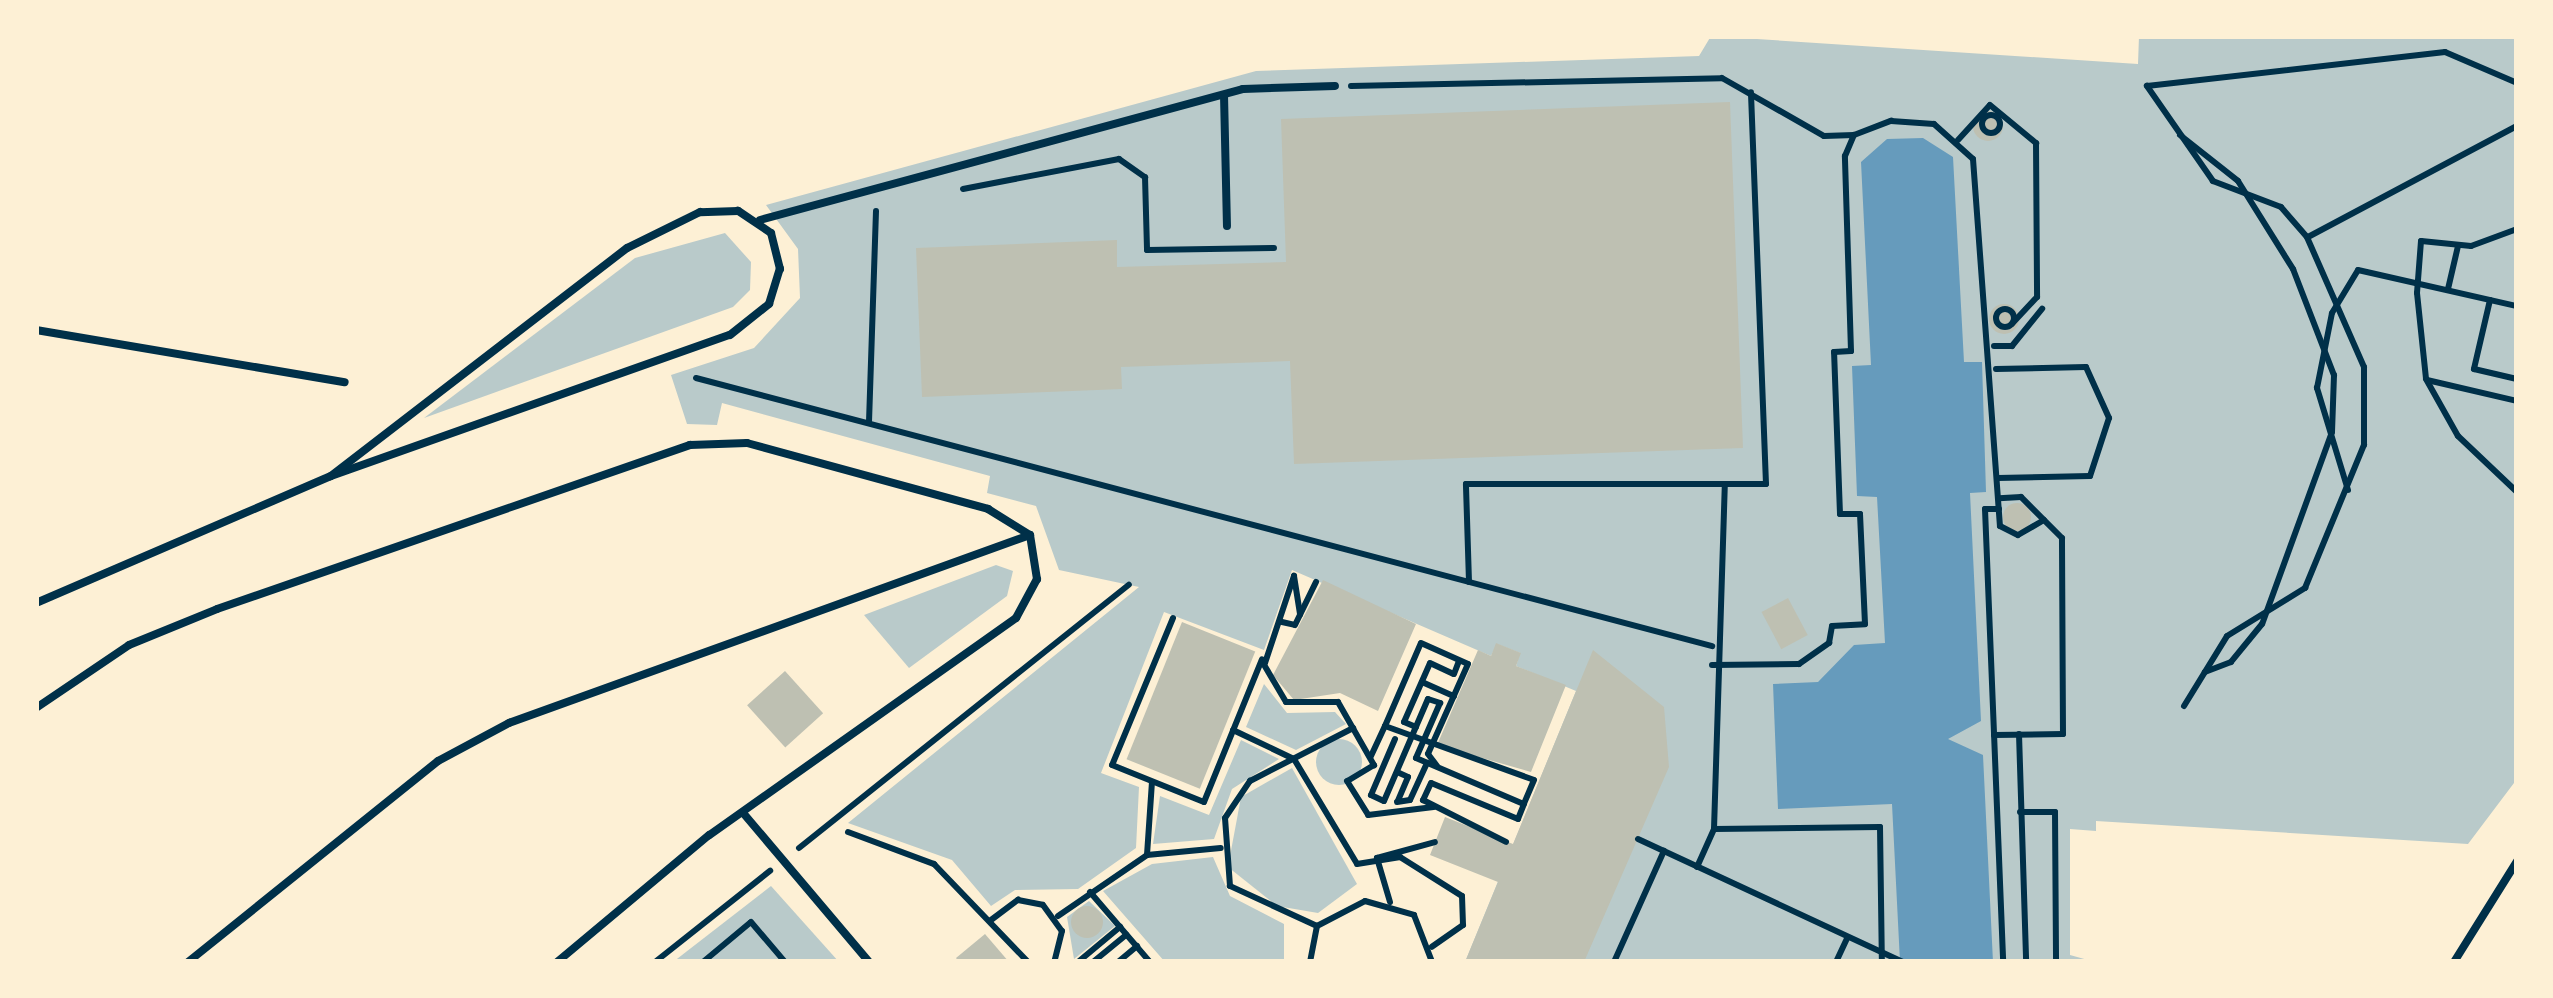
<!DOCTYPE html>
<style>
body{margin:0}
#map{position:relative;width:2553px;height:998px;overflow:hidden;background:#fdf0d5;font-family:"Noto Sans",sans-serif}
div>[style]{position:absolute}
.green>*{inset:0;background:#b9caca}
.round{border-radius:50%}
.water>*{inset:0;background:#669bbc}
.building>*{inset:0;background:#bec0b2;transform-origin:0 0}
.path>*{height:6px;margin:-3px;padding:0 3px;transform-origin:3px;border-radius:3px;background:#003049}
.path>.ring{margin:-3px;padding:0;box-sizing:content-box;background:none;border:6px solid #003049;border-radius:50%}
.service>*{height:8px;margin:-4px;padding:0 4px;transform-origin:4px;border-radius:4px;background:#003049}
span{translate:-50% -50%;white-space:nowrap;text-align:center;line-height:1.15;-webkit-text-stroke:9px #fdf0d5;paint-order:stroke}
.frame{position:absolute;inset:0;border:39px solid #fdf0d5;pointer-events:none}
</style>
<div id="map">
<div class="green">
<div style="clip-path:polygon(1711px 36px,2138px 64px,2139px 36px,2517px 36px,2517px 779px,2468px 844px,2096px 821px,2096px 831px,2070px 829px,2070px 955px,2095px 962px,1465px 962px,1576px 691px,1516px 666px,1520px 653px,1497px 644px,1491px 656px,1292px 570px,1264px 650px,1164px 612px,1101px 773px,1139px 787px,1136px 848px,1078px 889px,1015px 890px,991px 906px,952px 860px,848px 823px,1139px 587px,1059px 570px,1036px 506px,987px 493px,990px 476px,722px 403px,717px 425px,687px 424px,671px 375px,754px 348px,800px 298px,798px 249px,766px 205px,1256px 71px,1699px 56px)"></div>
<div style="clip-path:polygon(725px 233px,751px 262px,750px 290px,733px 307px,424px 418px,635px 258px)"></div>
<div style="clip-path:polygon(996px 565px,1013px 571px,1007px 596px,909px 668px,864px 615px)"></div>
<div style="clip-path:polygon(1264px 684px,1287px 713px,1335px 712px,1346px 724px,1296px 750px,1246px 727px)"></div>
<div class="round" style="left:1316px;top:739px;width:46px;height:46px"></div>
<div style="clip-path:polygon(1241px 740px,1279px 759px,1232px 789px,1214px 839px,1153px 844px,1160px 796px,1209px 815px)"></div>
<div style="clip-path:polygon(1292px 768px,1357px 884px,1318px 913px,1277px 906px,1228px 867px,1241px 797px)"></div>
<div style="clip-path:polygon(1213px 857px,1230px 896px,1284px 924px,1284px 962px,1165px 962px,1103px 891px,1152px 864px)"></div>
<div style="clip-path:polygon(771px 886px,839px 962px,673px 962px)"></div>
<div style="clip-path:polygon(1089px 901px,1115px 926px,1074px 959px,1067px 917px)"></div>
</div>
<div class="water">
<div style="clip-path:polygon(1923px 138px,1953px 157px,1964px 362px,1982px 362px,1986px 492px,1970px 493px,1981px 721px,1948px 739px,1983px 755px,1993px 962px,1900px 962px,1892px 804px,1778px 809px,1773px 684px,1818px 682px,1854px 645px,1885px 643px,1877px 497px,1857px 496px,1852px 366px,1871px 365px,1861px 162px,1887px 139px)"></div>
</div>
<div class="building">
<div style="clip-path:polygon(1730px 102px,1743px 448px,1294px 464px,1290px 361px,1121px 367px,1122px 389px,922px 397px,916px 248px,1117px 240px,1117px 267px,1286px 262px,1281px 119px)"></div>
<div class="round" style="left:1973px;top:111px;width:30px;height:30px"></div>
<div class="round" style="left:1989px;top:304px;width:30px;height:30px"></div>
<div class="round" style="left:2003px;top:503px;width:28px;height:28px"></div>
<div style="clip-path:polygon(1323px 580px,1416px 624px,1378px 711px,1340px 693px,1294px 700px,1273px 675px)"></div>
<div style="left:1788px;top:598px;width:42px;height:30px;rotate:62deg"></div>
<div style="left:1182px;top:622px;width:79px;height:148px;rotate:22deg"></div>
<div style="clip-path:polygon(1496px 643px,1521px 653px,1516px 666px,1566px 685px,1531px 772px,1437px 745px,1478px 650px,1491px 656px)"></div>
<div style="clip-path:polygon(1593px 650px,1664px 707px,1669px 767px,1584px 962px,1465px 962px,1498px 882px,1430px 855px,1445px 817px,1513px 844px)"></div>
<div style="left:785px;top:671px;width:57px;height:51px;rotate:48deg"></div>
<div class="round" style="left:1071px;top:906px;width:32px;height:32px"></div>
<div style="clip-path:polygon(985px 934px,1009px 962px,959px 962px,956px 958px)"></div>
</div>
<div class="path">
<div style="left:1351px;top:86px;width:371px;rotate:-1.2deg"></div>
<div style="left:1722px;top:78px;width:117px;rotate:29.6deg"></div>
<div style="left:1824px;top:136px;width:30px;rotate:-2deg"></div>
<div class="ring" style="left:1982px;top:115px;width:12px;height:12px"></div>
<div style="left:2180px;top:135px;width:74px;rotate:38.4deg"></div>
<div style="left:2238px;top:181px;width:104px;rotate:58deg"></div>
<div style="left:2293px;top:269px;width:114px;rotate:68.9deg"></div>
<div style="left:2334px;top:375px;width:57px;rotate:92deg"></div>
<div style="left:2332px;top:432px;width:204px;rotate:110deg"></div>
<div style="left:2262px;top:624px;width:49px;rotate:129.2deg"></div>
<div style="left:2231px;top:662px;width:28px;rotate:159deg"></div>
<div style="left:1958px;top:140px;width:47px;rotate:-47.6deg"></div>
<div style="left:1990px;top:105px;width:60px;rotate:39.6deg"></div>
<div style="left:2036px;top:143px;width:154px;rotate:89.6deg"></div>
<div style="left:2037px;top:297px;width:37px;rotate:133deg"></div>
<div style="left:963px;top:189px;width:159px;rotate:-10.9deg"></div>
<div style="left:1119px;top:159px;width:32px;rotate:35deg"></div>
<div style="left:1145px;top:177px;width:73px;rotate:88.4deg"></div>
<div style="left:1147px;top:250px;width:127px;rotate:-0.9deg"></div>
<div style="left:2517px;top:229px;width:49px;rotate:159.7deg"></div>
<div style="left:2471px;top:246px;width:50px;rotate:-174.3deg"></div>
<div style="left:2421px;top:241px;width:52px;rotate:94.4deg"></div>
<div style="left:2417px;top:293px;width:86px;rotate:84deg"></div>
<div style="left:2426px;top:379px;width:65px;rotate:60.7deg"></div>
<div style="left:2458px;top:436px;width:81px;rotate:43.5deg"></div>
<div style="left:2308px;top:237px;width:237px;rotate:-28deg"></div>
<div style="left:2448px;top:289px;width:44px;rotate:-76.9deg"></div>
<div style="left:2490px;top:300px;width:71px;rotate:103.1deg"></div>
<div style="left:2474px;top:369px;width:44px;rotate:13.1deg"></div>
<div class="ring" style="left:1996px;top:309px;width:12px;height:12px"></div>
<div style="left:1994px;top:346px;width:18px"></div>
<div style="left:2012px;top:346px;width:48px;rotate:-51deg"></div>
<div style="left:1996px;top:369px;width:90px;rotate:-1.3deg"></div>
<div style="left:2086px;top:367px;width:56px;rotate:65.7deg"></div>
<div style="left:2109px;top:418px;width:61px;rotate:108.1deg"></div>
<div style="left:2090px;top:476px;width:92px;rotate:178.8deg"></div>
<div style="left:696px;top:378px;width:1051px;rotate:14.78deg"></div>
<div style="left:2427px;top:380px;width:92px;rotate:13.1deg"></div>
<div style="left:869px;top:422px;width:211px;rotate:-88.1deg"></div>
<div style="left:2348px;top:490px;width:107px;rotate:-106.9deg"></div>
<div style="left:2317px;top:388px;width:76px;rotate:-78.7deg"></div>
<div style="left:2332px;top:313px;width:50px;rotate:-58.8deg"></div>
<div style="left:2358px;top:270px;width:163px;rotate:12.8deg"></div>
<div style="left:1999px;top:509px;width:14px;rotate:180deg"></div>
<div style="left:1985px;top:509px;width:453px;rotate:87.7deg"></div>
<div style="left:1469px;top:582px;width:98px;rotate:-91.8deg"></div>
<div style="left:1466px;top:484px;width:300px"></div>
<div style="left:1766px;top:484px;width:392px;rotate:-92.2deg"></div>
<div style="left:1173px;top:618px;width:159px;rotate:112.5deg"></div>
<div style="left:1112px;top:765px;width:99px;rotate:21.9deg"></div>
<div style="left:1204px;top:802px;width:154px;rotate:-67.9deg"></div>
<div style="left:1282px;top:622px;width:13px;rotate:13deg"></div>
<div style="left:1295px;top:625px;width:48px;rotate:-64deg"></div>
<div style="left:1263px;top:663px;width:45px;rotate:59.5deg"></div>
<div style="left:1286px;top:702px;width:52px"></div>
<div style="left:1338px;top:702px;width:73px;rotate:60.3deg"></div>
<div style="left:1374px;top:765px;width:31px;rotate:149deg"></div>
<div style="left:1347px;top:781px;width:40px;rotate:58deg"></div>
<div style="left:1368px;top:815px;width:66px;rotate:-6.9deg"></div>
<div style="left:1265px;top:663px;width:92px;rotate:-71.6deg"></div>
<div style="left:1294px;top:576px;width:39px;rotate:81deg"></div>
<div style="left:1712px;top:665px;width:87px;rotate:-0.7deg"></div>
<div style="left:1799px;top:664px;width:37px;rotate:-35deg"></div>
<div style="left:1829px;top:643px;width:17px;rotate:-80deg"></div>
<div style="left:1832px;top:626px;width:33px;rotate:-3deg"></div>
<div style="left:1865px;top:624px;width:110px;rotate:-92.6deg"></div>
<div style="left:1860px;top:514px;width:20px;rotate:180deg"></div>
<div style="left:1840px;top:514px;width:162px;rotate:-92.1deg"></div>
<div style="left:1834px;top:352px;width:17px;rotate:-3deg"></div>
<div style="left:1851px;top:351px;width:195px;rotate:-91.8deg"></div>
<div style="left:1845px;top:156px;width:23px;rotate:-67deg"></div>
<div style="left:1854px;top:135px;width:40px;rotate:-21deg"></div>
<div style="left:1891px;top:121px;width:43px;rotate:4deg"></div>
<div style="left:1934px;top:124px;width:52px;rotate:41.9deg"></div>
<div style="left:1973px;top:159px;width:368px;rotate:85.8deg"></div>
<div style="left:2000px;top:526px;width:20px;rotate:27deg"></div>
<div style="left:2018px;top:535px;width:30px;rotate:-30deg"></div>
<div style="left:1422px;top:682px;width:35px;rotate:24deg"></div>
<div style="left:2184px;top:706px;width:82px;rotate:-58.4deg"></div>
<div style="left:2227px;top:636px;width:92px;rotate:-31.6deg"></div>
<div style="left:2305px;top:588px;width:155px;rotate:-67.6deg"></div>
<div style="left:2364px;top:445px;width:78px;rotate:-90deg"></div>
<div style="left:2364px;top:367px;width:142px;rotate:-113.7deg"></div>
<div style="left:2307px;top:237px;width:40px;rotate:-131deg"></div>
<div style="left:2281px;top:207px;width:73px;rotate:-159.1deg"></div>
<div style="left:2213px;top:181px;width:116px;rotate:-124.8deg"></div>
<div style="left:2147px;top:86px;width:300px;rotate:-6.5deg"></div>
<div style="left:2445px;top:52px;width:78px;rotate:23.3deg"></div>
<div style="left:1385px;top:726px;width:90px;rotate:-66.6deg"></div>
<div style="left:1421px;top:643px;width:51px;rotate:24.1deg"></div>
<div style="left:1468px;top:664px;width:98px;rotate:114deg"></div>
<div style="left:1428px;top:754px;width:15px;rotate:53deg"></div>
<div style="left:1416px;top:727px;width:13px;rotate:-157deg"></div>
<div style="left:1404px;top:722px;width:64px;rotate:-66.2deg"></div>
<div style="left:1430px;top:663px;width:26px;rotate:25deg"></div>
<div style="left:1454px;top:674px;width:14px;rotate:-69deg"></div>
<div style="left:1233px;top:730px;width:68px;rotate:25.4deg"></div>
<div style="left:1294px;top:759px;width:122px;rotate:59deg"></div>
<div style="left:1357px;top:864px;width:44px;rotate:-9.2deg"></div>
<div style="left:1400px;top:857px;width:73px;rotate:32.2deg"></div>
<div style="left:1462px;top:896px;width:29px;rotate:88deg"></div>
<div style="left:1463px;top:925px;width:38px;rotate:145deg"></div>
<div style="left:2019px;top:734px;width:228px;rotate:88.2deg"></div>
<div style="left:1994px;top:735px;width:69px;rotate:-0.8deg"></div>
<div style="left:2063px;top:734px;width:196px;rotate:-90.3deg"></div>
<div style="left:2062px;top:538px;width:58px;rotate:-135deg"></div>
<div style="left:2021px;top:497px;width:22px;rotate:177deg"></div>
<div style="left:1395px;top:739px;width:61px;rotate:113.2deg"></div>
<div style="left:1371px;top:795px;width:14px;rotate:25deg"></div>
<div style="left:1384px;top:801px;width:111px;rotate:-66.7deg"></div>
<div style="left:1428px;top:699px;width:13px;rotate:18deg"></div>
<div style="left:1440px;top:703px;width:60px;rotate:113.6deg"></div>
<div style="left:1416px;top:758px;width:117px;rotate:23.1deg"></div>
<div style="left:1524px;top:804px;width:16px;rotate:112deg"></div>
<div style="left:1518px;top:819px;width:94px;rotate:-157.5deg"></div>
<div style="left:1431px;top:783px;width:19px;rotate:115deg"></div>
<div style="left:1423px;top:800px;width:93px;rotate:26.8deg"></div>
<div style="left:1371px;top:756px;width:33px;rotate:-65deg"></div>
<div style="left:1385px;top:726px;width:158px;rotate:19.9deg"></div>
<div style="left:1534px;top:780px;width:26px;rotate:113deg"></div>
<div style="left:1397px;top:772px;width:12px;rotate:24deg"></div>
<div style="left:1408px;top:777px;width:26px;rotate:113deg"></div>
<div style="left:1397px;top:802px;width:13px;rotate:-9deg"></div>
<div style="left:1410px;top:800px;width:41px;rotate:-65.3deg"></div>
<div style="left:2020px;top:812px;width:35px"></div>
<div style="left:2055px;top:812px;width:150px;rotate:89.6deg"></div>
<div style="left:1714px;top:829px;width:166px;rotate:-0.7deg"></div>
<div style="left:1880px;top:827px;width:135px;rotate:89.2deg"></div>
<div style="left:848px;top:832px;width:92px;rotate:20.4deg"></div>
<div style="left:934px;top:864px;width:136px;rotate:46.2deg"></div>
<div style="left:1638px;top:839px;width:292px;rotate:24.9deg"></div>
<div style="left:799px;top:848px;width:422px;rotate:-38.6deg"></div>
<div style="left:1147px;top:855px;width:73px;rotate:-86.1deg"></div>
<div style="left:1697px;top:867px;width:42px;rotate:-65.9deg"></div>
<div style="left:1714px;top:829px;width:343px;rotate:-88.2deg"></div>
<div style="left:1090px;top:892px;width:92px;rotate:49.4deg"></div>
<div style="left:1390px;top:902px;width:46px;rotate:-106.5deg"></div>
<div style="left:1377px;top:858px;width:60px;rotate:-15.4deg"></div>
<div style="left:1058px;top:916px;width:108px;rotate:-34.4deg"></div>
<div style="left:1147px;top:855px;width:74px;rotate:-5.4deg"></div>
<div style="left:991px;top:920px;width:34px;rotate:-37deg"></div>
<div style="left:1018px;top:900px;width:25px;rotate:11deg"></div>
<div style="left:1043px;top:905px;width:32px;rotate:54deg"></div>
<div style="left:1062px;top:931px;width:32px;rotate:104deg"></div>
<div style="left:1317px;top:926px;width:96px;rotate:-155.3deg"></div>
<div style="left:1230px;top:886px;width:68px;rotate:-94.2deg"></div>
<div style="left:1225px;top:818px;width:45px;rotate:-56deg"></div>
<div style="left:1250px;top:781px;width:116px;rotate:-27.2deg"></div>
<div style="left:655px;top:962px;width:147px;rotate:-38.4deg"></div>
<div style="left:703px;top:962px;width:62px;rotate:-39.8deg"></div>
<div style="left:751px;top:922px;width:52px;rotate:49.6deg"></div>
<div style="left:1078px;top:962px;width:55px;rotate:-39.8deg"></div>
<div style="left:1093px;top:962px;width:43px;rotate:-39.3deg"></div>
<div style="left:1118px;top:962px;width:25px;rotate:-40deg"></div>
<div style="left:1310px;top:962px;width:37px;rotate:-79deg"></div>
<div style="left:1317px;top:926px;width:54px;rotate:-27.5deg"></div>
<div style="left:1365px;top:901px;width:51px;rotate:15.9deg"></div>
<div style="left:1414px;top:915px;width:50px;rotate:69deg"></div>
<div style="left:1614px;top:962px;width:122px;rotate:-65.8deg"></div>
<div style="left:1836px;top:962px;width:26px;rotate:-65deg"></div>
</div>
<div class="service">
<div style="left:1224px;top:95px;width:131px;rotate:88.7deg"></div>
<div style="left:760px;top:220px;width:500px;rotate:-15.17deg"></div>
<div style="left:1243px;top:89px;width:92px;rotate:-1.9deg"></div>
<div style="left:36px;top:330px;width:313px;rotate:9.6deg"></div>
<div style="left:36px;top:603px;width:321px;rotate:-23.3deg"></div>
<div style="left:331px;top:476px;width:423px;rotate:-19.5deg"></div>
<div style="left:730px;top:335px;width:50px;rotate:-38.5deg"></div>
<div style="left:769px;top:304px;width:37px;rotate:-73deg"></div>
<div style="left:780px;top:269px;width:37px;rotate:-104deg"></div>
<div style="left:771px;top:233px;width:40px;rotate:-146deg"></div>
<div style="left:738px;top:211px;width:38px;rotate:178deg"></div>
<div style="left:700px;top:212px;width:81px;rotate:153.7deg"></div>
<div style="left:627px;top:248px;width:374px;rotate:142.4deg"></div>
<div style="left:36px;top:708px;width:112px;rotate:-34.1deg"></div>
<div style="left:129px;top:645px;width:95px;rotate:-22.2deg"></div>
<div style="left:217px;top:609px;width:501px;rotate:-19.12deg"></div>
<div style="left:690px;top:445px;width:57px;rotate:-2deg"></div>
<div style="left:747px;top:443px;width:250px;rotate:15.3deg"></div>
<div style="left:988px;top:509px;width:49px;rotate:31.8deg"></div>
<div style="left:1030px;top:535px;width:45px;rotate:81deg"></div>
<div style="left:1037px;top:579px;width:44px;rotate:118.3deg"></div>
<div style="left:1016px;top:618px;width:376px;rotate:144.7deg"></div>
<div style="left:709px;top:835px;width:198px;rotate:140.1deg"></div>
<div style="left:744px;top:814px;width:194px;rotate:49.8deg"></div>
<div style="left:188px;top:962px;width:321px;rotate:-38.8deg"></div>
<div style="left:438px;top:761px;width:81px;rotate:-28.2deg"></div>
<div style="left:509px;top:723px;width:554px;rotate:-19.84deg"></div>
<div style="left:2454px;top:962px;width:119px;rotate:-58deg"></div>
</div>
<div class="frame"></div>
</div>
